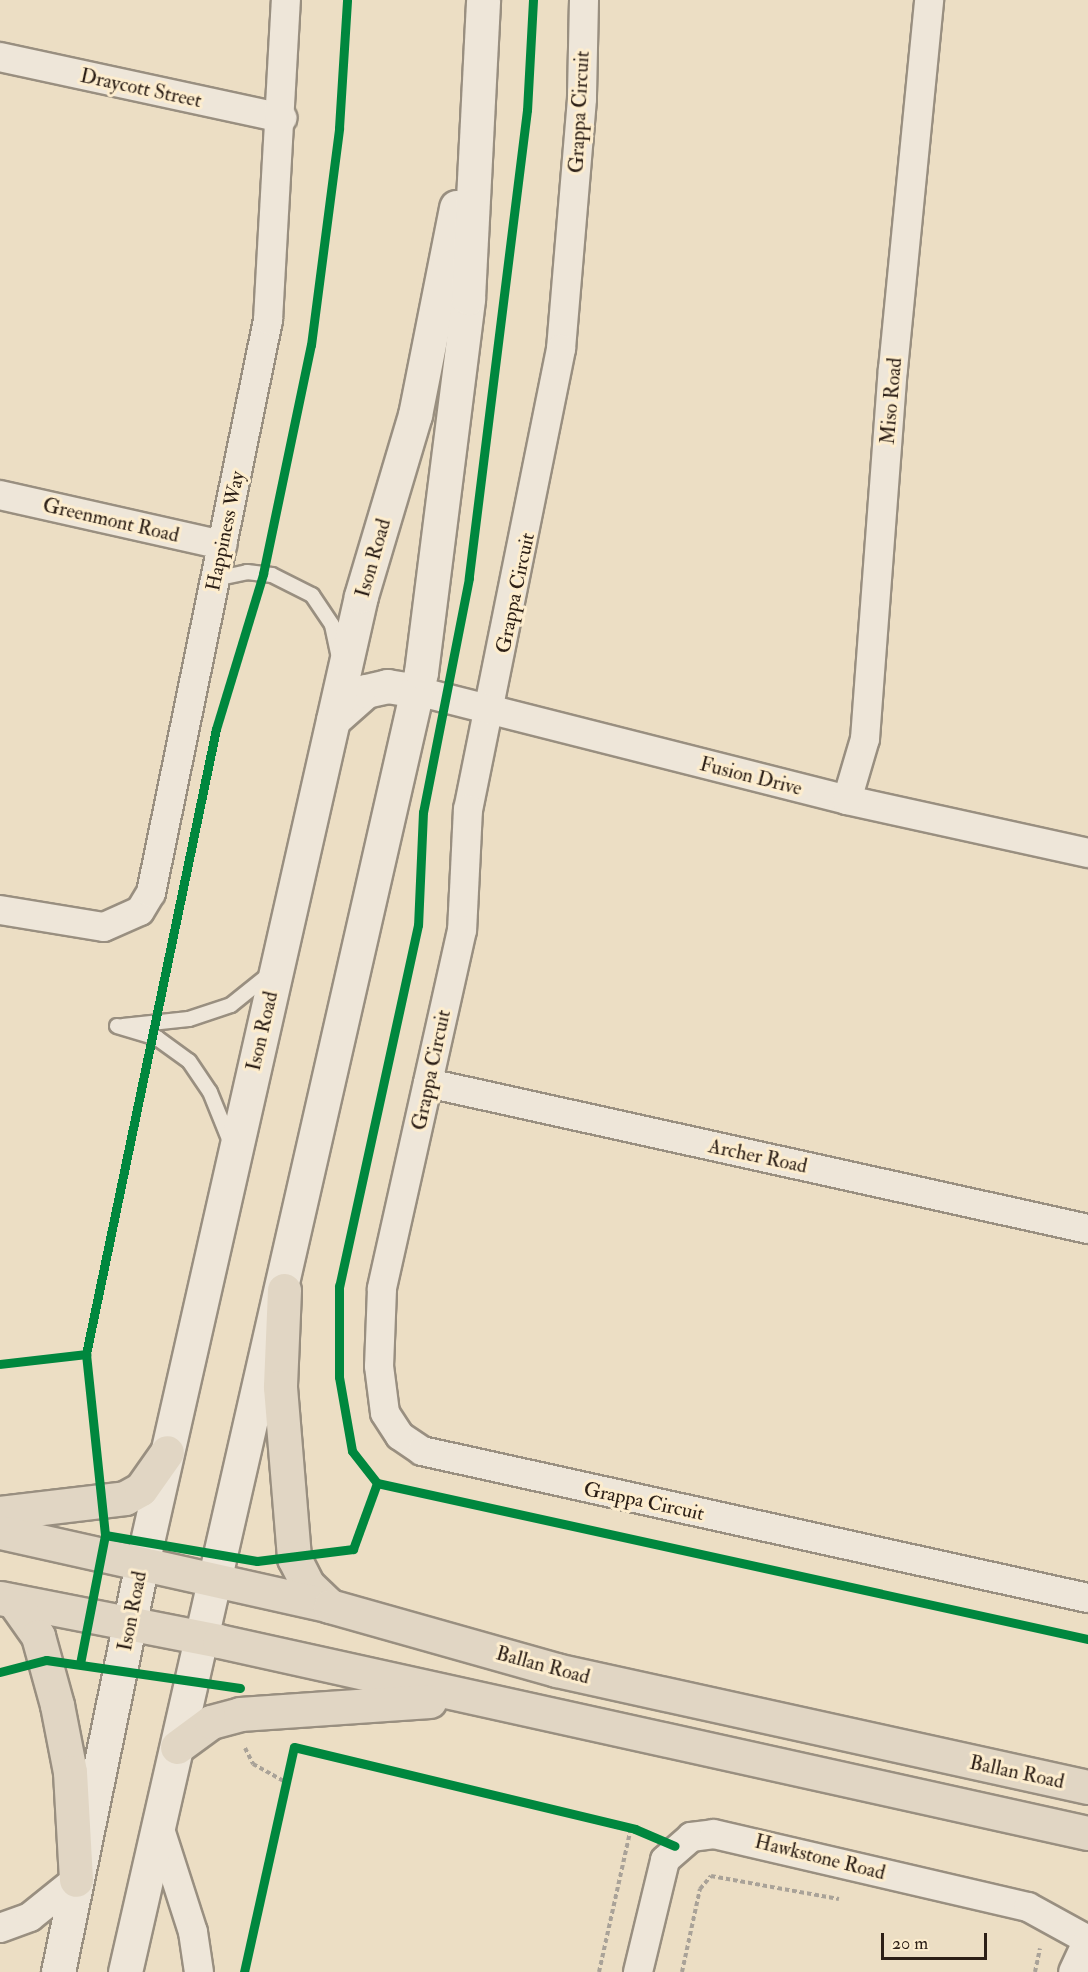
<!DOCTYPE html>
<style>
body{margin:0}
#map{position:relative;width:1088px;height:1972px;overflow:hidden;background:#ecdec4;font-family:"IM FELL Double Pica",serif}
div>[style]{position:absolute}
.path>*{height:4px;margin-top:-2px;transform-origin:0;background:repeating-linear-gradient(90deg,#a9a298 0 4.5px,transparent 0 7.5px)}
.roads{filter:drop-shadow(2px 0 #998f80) drop-shadow(-2px 0 #998f80) drop-shadow(0 2px #998f80) drop-shadow(0 -2px #998f80)}
.lane>*{height:14px;margin:-7px;padding:0 7px;transform-origin:7px;border-radius:7px;background:#eee6d9}
.street>*{height:28px;margin:-14px;padding:0 14px;transform-origin:14px;border-radius:14px;background:#eee6d9}
.secondary>*{height:33px;margin:-16.5px;padding:0 16.5px;transform-origin:16.5px;border-radius:16.5px;background:#eee6d9}
.primary>*{height:33px;margin:-16.5px;padding:0 16.5px;transform-origin:16.5px;border-radius:16.5px;background:#e1d6c4}
.cycleway>*{height:9px;margin:-4.5px;padding:0 4.5px;transform-origin:4.5px;border-radius:4.5px;background:#00873e}
span{translate:-50% -50%;white-space:nowrap;text-align:center;line-height:1.15;-webkit-text-stroke:6px #fdedce;paint-order:stroke}
.street-label{font-size:20px;color:#2c1f16}
.scale{position:absolute;left:881px;top:1933px;width:106px;height:27px;box-sizing:border-box;border:3px solid #2c1f16;border-top:0;padding-left:8px;font-size:18px;line-height:21px;white-space:nowrap;color:#2c1f16;-webkit-text-stroke:4px #fdedce;paint-order:stroke}
</style>
<div id="map">
<div class="path">
<div style="left:245px;top:1748px;width:18px;rotate:63deg"></div>
<div style="left:253px;top:1764px;width:38px;rotate:29deg"></div>
<div style="left:244px;top:1972px;width:230px;rotate:-77.5deg"></div>
<div style="left:294px;top:1747px;width:363px;rotate:13.9deg"></div>
<div style="left:599px;top:1972px;width:148px;rotate:-77.5deg"></div>
<div style="left:682px;top:1972px;width:85px;rotate:-77.8deg"></div>
<div style="left:700px;top:1889px;width:17px;rotate:-50deg"></div>
<div style="left:711px;top:1876px;width:130px;rotate:10.2deg"></div>
<div style="left:1035px;top:1972px;width:24px;rotate:-78deg"></div>
</div>
<div class="roads">
<div class="lane">
<div style="left:215px;top:579px;width:33px;rotate:-12deg"></div>
<div style="left:247px;top:572px;width:25px;rotate:7deg"></div>
<div style="left:272px;top:575px;width:45px;rotate:26.6deg"></div>
<div style="left:312px;top:595px;width:36px;rotate:56deg"></div>
<div style="left:332px;top:625px;width:29px;rotate:78deg"></div>
<div style="left:117px;top:1026px;width:42px;rotate:16.7deg"></div>
<div style="left:157px;top:1038px;width:39px;rotate:36deg"></div>
<div style="left:189px;top:1061px;width:37px;rotate:56deg"></div>
<div style="left:210px;top:1092px;width:56px;rotate:68deg"></div>
<div style="left:123px;top:1026px;width:66px;rotate:-6.1deg"></div>
<div style="left:189px;top:1019px;width:44px;rotate:-18.4deg"></div>
<div style="left:231px;top:1005px;width:46px;rotate:-38.9deg"></div>
</div>
<div class="street">
<div style="left:584px;top:0;width:99px;rotate:91.2deg"></div>
<div style="left:582px;top:99px;width:251px;rotate:94.8deg"></div>
<div style="left:561px;top:349px;width:469px;rotate:101.4deg"></div>
<div style="left:468px;top:809px;width:121px;rotate:92.8deg"></div>
<div style="left:462px;top:930px;width:368px;rotate:102.6deg"></div>
<div style="left:382px;top:1289px;width:77px;rotate:92.2deg"></div>
<div style="left:379px;top:1366px;width:47px;rotate:82.7deg"></div>
<div style="left:385px;top:1413px;width:27px;rotate:57deg"></div>
<div style="left:400px;top:1436px;width:27px;rotate:34deg"></div>
<div style="left:422px;top:1451px;width:682px;rotate:12.45deg"></div>
<div style="left:0;top:57px;width:289px;rotate:12.2deg"></div>
<div style="left:0;top:495px;width:228px;rotate:12.7deg"></div>
<div style="left:417px;top:691px;width:444px;rotate:14.2deg"></div>
<div style="left:847px;top:800px;width:247px;rotate:12.4deg"></div>
<div style="left:847px;top:800px;width:64px;rotate:-73.6deg"></div>
<div style="left:865px;top:739px;width:371px;rotate:-85.7deg"></div>
<div style="left:893px;top:369px;width:371px;rotate:-84.4deg"></div>
<div style="left:0;top:910px;width:105px;rotate:9.3deg"></div>
<div style="left:104px;top:927px;width:39px;rotate:-24deg"></div>
<div style="left:140px;top:911px;width:21px;rotate:-59deg"></div>
<div style="left:151px;top:893px;width:585px;rotate:-78.46deg"></div>
<div style="left:268px;top:320px;width:321px;rotate:-86.8deg"></div>
<div style="left:428px;top:1083px;width:676px;rotate:12.47deg"></div>
<div style="left:158px;top:1823px;width:114px;rotate:72.2deg"></div>
<div style="left:193px;top:1932px;width:40px;rotate:81.5deg"></div>
<div style="left:0;top:1928px;width:32px;rotate:-20deg"></div>
<div style="left:30px;top:1917px;width:59px;rotate:-38.8deg"></div>
<div style="left:638px;top:1972px;width:115px;rotate:-76.4deg"></div>
<div style="left:665px;top:1860px;width:35px;rotate:-41deg"></div>
<div style="left:691px;top:1837px;width:23px;rotate:-7deg"></div>
<div style="left:714px;top:1834px;width:322px;rotate:13.1deg"></div>
<div style="left:1028px;top:1907px;width:68px;rotate:28.8deg"></div>
<div style="left:1088px;top:1940px;width:35px;rotate:115deg"></div>
</div>
<div class="secondary">
<div style="left:333px;top:720px;width:44px;rotate:-41.3deg"></div>
<div style="left:366px;top:691px;width:22px;rotate:-13deg"></div>
<div style="left:387px;top:686px;width:30px;rotate:9deg"></div>
<div style="left:58px;top:1972px;width:417px;rotate:-78.4deg"></div>
<div style="left:142px;top:1564px;width:992px;rotate:-77.25deg"></div>
<div style="left:361px;top:596px;width:189px;rotate:-73.4deg"></div>
<div style="left:415px;top:415px;width:212px;rotate:-78.8deg"></div>
<div style="left:125px;top:1972px;width:1333px;rotate:-77.17deg"></div>
<div style="left:421px;top:672px;width:377px;rotate:-82.8deg"></div>
<div style="left:468px;top:298px;width:298px;rotate:-87.1deg"></div>
</div>
<div class="primary">
<div style="left:284px;top:1290px;width:97px;rotate:92.4deg"></div>
<div style="left:280px;top:1387px;width:172px;rotate:85.3deg"></div>
<div style="left:294px;top:1558px;width:29px;rotate:63deg"></div>
<div style="left:307px;top:1584px;width:32px;rotate:44deg"></div>
<div style="left:0;top:1513px;width:126px;rotate:-6.8deg"></div>
<div style="left:125px;top:1498px;width:18px;rotate:-29deg"></div>
<div style="left:141px;top:1489px;width:45px;rotate:-54.9deg"></div>
<div style="left:0;top:1532px;width:338px;rotate:12.6deg"></div>
<div style="left:330px;top:1606px;width:235px;rotate:15.8deg"></div>
<div style="left:556px;top:1670px;width:545px;rotate:12.4deg"></div>
<div style="left:0;top:1598px;width:223px;rotate:11.1deg"></div>
<div style="left:219px;top:1641px;width:890px;rotate:12.46deg"></div>
<div style="left:14px;top:1602px;width:42px;rotate:54.8deg"></div>
<div style="left:38px;top:1636px;width:72px;rotate:74.6deg"></div>
<div style="left:57px;top:1705px;width:68px;rotate:79deg"></div>
<div style="left:70px;top:1772px;width:108px;rotate:86.8deg"></div>
<div style="left:177px;top:1747px;width:42px;rotate:-36.3deg"></div>
<div style="left:211px;top:1722px;width:30px;rotate:-15deg"></div>
<div style="left:240px;top:1714px;width:190px;rotate:-3.9deg"></div>
</div>
</div>
<div class="cycleway">
<div style="left:533px;top:0;width:110px;rotate:93.1deg"></div>
<div style="left:527px;top:110px;width:472px;rotate:97.1deg"></div>
<div style="left:469px;top:578px;width:238px;rotate:101.1deg"></div>
<div style="left:423px;top:812px;width:113px;rotate:92.5deg"></div>
<div style="left:418px;top:925px;width:370px;rotate:102.3deg"></div>
<div style="left:339px;top:1286px;width:91px;rotate:90deg"></div>
<div style="left:339px;top:1377px;width:75px;rotate:80deg"></div>
<div style="left:352px;top:1451px;width:41px;rotate:52deg"></div>
<div style="left:377px;top:1483px;width:728px;rotate:12.38deg"></div>
<div style="left:86px;top:1354px;width:638px;rotate:-78.25deg"></div>
<div style="left:216px;top:729px;width:162px;rotate:-73.1deg"></div>
<div style="left:263px;top:574px;width:234px;rotate:-78.2deg"></div>
<div style="left:311px;top:345px;width:219px;rotate:-82.6deg"></div>
<div style="left:339px;top:128px;width:128px;rotate:-86.4deg"></div>
<div style="left:0;top:1364px;width:87px;rotate:-6.6deg"></div>
<div style="left:86px;top:1354px;width:182px;rotate:84deg"></div>
<div style="left:105px;top:1535px;width:131px;rotate:101deg"></div>
<div style="left:105px;top:1535px;width:154px;rotate:9.7deg"></div>
<div style="left:257px;top:1561px;width:97px;rotate:-7.1deg"></div>
<div style="left:353px;top:1549px;width:70px;rotate:-70deg"></div>
<div style="left:0;top:1672px;width:48px;rotate:-14.6deg"></div>
<div style="left:46px;top:1660px;width:196px;rotate:8.2deg"></div>
<div style="left:244px;top:1972px;width:230px;rotate:-77.5deg"></div>
<div style="left:294px;top:1747px;width:351px;rotate:13.5deg"></div>
<div style="left:635px;top:1829px;width:43px;rotate:23deg"></div>
</div>
<div class="street-label">
<span style="left:141px;top:88px;rotate:12deg">Draycott Street</span>
<span style="left:579px;top:112px;rotate:-87deg">Grappa Circuit</span>
<span style="left:891px;top:401px;rotate:-85deg">Miso Road</span>
<span style="left:111px;top:520px;rotate:13deg">Greenmont Road</span>
<span style="left:225px;top:531px;rotate:-78deg">Happiness Way</span>
<span style="left:373px;top:558px;rotate:-74deg">Ison Road</span>
<span style="left:515px;top:593px;rotate:-78deg">Grappa Circuit</span>
<span style="left:751px;top:776px;rotate:14deg">Fusion Drive</span>
<span style="left:262px;top:1031px;rotate:-77deg">Ison Road</span>
<span style="left:431px;top:1070px;rotate:-78deg">Grappa Circuit</span>
<span style="left:758px;top:1156px;rotate:12deg">Archer Road</span>
<span style="left:644px;top:1501px;rotate:12deg">Grappa Circuit</span>
<span style="left:132px;top:1611px;rotate:-79deg">Ison Road</span>
<span style="left:543px;top:1665px;rotate:15deg">Ballan Road</span>
<span style="left:1017px;top:1772px;rotate:12deg">Ballan Road</span>
<span style="left:820px;top:1857px;rotate:14deg">Hawkstone Road</span>
</div>
<div class="scale">20 m</div>
</div>
